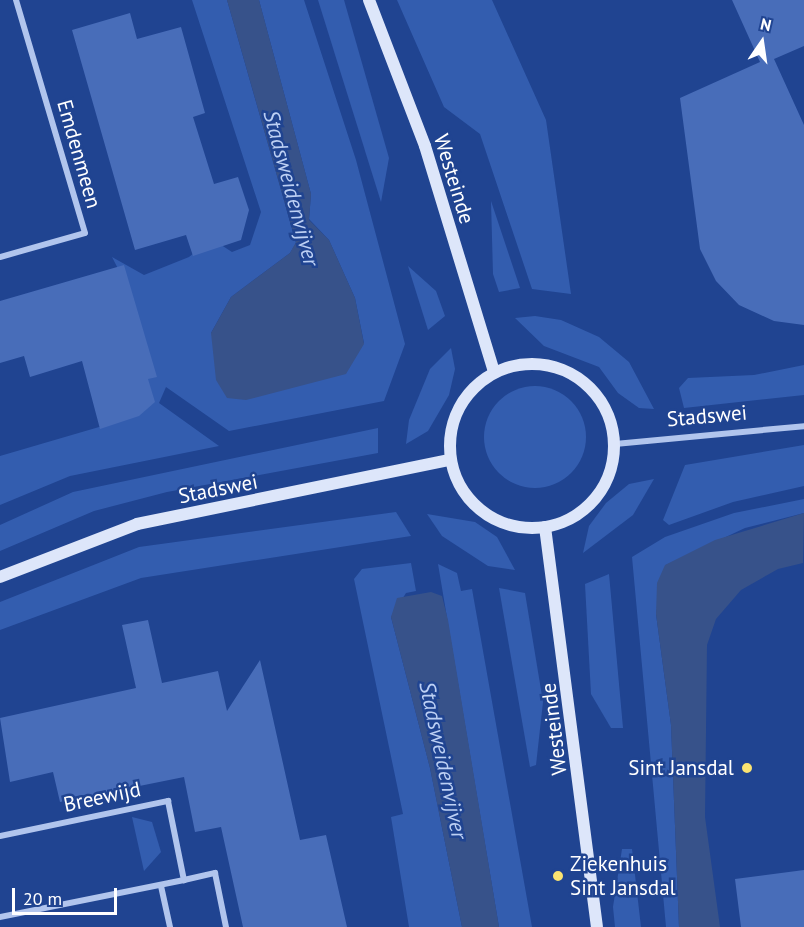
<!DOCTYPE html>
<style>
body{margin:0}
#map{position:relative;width:804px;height:927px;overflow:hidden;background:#204491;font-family:"PT Sans",sans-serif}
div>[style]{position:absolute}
.green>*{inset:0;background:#335daf}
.round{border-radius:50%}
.water>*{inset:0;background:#37528a}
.building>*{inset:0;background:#486db9}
.street>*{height:6px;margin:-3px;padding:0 3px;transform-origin:3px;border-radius:3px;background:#b1c5ed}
.secondary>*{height:12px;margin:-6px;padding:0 6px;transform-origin:6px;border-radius:6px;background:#dde6fa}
.secondary>.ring{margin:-6px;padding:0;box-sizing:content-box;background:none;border:12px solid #dde6fa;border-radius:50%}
.dots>*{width:16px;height:16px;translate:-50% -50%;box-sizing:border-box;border:3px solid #204491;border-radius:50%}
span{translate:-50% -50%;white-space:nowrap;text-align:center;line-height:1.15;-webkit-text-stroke:5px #204491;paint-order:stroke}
.street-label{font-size:21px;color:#fff}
.poi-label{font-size:21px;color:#fff}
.right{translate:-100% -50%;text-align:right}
.left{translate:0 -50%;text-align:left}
.water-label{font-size:22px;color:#bdd0f4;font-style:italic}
.north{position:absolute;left:732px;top:12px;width:60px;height:60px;-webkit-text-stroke:4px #204491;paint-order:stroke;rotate:13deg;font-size:16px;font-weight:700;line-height:24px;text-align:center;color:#fff}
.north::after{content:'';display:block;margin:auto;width:21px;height:27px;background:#fff;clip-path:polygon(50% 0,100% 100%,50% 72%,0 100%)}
.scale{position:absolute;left:12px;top:888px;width:105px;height:27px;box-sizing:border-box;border:3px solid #fff;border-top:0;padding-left:8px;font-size:18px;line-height:21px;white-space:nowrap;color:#fff;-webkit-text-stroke:4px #204491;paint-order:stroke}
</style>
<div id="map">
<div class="green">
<div style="clip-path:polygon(192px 0,227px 0,296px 243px,290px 253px,231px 297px,211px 333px,364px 343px,355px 298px,329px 240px,309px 219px,311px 194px,259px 0,304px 0,356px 160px,405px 344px,384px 401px,229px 431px,166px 387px,159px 403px,219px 446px,70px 476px,0 505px,0 456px,123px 420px,133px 298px,112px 257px,144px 275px,189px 257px,212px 239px,232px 252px,250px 245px,261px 212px)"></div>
<div style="clip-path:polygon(318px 0,344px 0,389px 158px,381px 202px)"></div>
<div style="clip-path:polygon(397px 0,492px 0,546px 120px,571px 294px,532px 289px,480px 134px,444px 107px)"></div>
<div style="clip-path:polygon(491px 201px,520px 288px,499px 292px,493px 274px)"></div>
<div style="clip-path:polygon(408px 266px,436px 291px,445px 316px,428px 330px)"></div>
<div style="clip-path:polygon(535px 316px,561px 320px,599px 337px,629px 362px,654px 409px,639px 408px,618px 393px,599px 367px,544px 346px,515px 318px)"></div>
<div style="clip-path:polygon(451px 348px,455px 369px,449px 395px,428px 431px,406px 444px,409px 420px,430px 369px)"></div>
<div style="clip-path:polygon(804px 365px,804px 395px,684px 408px,679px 388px,688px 378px,754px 375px)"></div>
<div class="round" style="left:484px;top:386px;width:102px;height:102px"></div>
<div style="clip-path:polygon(378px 428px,378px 453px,167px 492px,94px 511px,0 551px,0 525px,73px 492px)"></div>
<div style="clip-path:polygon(804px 445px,804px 486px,733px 502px,669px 525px,663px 520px,685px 465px)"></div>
<div style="clip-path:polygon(654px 479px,633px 515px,583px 553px,589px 526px,606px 503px,629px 484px)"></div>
<div style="clip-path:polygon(804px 499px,804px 513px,745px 528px,666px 565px,656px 614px,671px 725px,679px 927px,666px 927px,632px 557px,665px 537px,734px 513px)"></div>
<div style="clip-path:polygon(396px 512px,411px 536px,141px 578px,0 630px,0 602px,139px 547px)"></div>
<div style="clip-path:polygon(427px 514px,475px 522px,497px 537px,515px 570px,488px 566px,442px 536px)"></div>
<div style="clip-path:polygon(411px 563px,416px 591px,406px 593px,391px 617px,430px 768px,462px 927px,409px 927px,391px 817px,403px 814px,354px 579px,362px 569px)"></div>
<div style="clip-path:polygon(438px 564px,457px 573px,461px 591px,472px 589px,532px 927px,499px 927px)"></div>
<div style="clip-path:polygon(609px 574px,623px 728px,611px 728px,591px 694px,585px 584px)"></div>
<div style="clip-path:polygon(499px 588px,525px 593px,543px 702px,536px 765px,530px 767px)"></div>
<div style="clip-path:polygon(132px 817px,152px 822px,161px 852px,144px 871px)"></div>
<div style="clip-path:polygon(622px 849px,632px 849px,641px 927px,615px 927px,613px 907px)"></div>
</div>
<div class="water">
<div style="clip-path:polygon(227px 0,259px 0,311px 194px,309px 220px,329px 240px,355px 298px,364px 344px,346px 374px,246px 400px,227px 398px,216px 380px,211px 333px,231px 297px,290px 253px,296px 242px)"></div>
<div style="clip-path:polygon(804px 513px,803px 563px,778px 569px,741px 590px,716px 619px,707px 645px,705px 817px,720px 927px,679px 927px,671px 725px,656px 614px,657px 583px,665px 565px,715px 540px)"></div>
<div style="clip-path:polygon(431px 592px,442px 596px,448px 620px,499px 927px,462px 927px,430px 768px,391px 617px,397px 598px)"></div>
</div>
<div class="building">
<div style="clip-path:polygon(732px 0,804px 0,804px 46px,774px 59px,804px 125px,804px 325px,774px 321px,739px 305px,716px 281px,700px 249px,680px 98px,760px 62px)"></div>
<div style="clip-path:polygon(130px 13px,137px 39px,181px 27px,205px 113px,193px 117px,214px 184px,238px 177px,249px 210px,241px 240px,193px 256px,186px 235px,135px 250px,72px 30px)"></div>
<div style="clip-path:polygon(124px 265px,157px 377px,148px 379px,155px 402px,139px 416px,100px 429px,82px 361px,30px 377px,24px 356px,0 363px,0 301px)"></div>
<div style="clip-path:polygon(148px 620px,162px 683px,218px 671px,227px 711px,260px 660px,300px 840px,326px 835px,347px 927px,243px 927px,221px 827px,195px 832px,184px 777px,60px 802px,53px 772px,10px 782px,0 718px,136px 688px,122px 625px)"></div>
<div style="clip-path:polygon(804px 870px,804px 927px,741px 927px,735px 879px)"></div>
</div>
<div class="street">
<div style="left:0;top:257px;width:88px;rotate:-15.8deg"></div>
<div style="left:85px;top:233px;width:243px;rotate:-106.5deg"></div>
<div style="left:615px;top:444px;width:190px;rotate:-5.4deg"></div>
<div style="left:0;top:836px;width:172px;rotate:-11.8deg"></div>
<div style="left:168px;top:801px;width:81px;rotate:78.6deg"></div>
<div style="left:184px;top:880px;width:188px;rotate:168.6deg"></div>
<div style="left:184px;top:880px;width:32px;rotate:-13deg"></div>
<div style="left:215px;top:873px;width:55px;rotate:78.5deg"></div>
<div style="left:161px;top:886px;width:42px;rotate:77.6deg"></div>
</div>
<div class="secondary">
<div style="left:369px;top:0;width:156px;rotate:69deg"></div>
<div style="left:425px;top:146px;width:236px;rotate:73deg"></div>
<div class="ring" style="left:450px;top:364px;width:152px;height:152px"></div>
<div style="left:545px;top:527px;width:403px;rotate:82.6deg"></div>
<div style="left:0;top:577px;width:147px;rotate:-21.1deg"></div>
<div style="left:137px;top:524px;width:319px;rotate:-11.6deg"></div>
</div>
<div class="dots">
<div style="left:747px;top:768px;background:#fbe471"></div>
<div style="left:558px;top:876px;background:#fbe471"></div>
</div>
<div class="street-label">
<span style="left:79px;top:154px;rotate:74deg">Emdenmeen</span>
<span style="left:454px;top:179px;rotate:73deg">Westeinde</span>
<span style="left:707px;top:416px;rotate:-5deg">Stadswei</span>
<span style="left:218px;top:489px;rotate:-11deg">Stadswei</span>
<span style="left:554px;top:729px;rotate:-97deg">Westeinde</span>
<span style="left:102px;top:797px;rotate:-12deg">Breewijd</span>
</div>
<div class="poi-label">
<span class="right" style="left:734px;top:768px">Sint Jansdal</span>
<span class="left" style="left:570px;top:876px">Ziekenhuis<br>Sint Jansdal</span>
</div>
<div class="water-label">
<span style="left:291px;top:188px;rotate:75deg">Stadsweidenvijver</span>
<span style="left:443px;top:760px;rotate:78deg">Stadsweidenvijver</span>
</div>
<div class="north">N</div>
<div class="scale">20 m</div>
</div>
